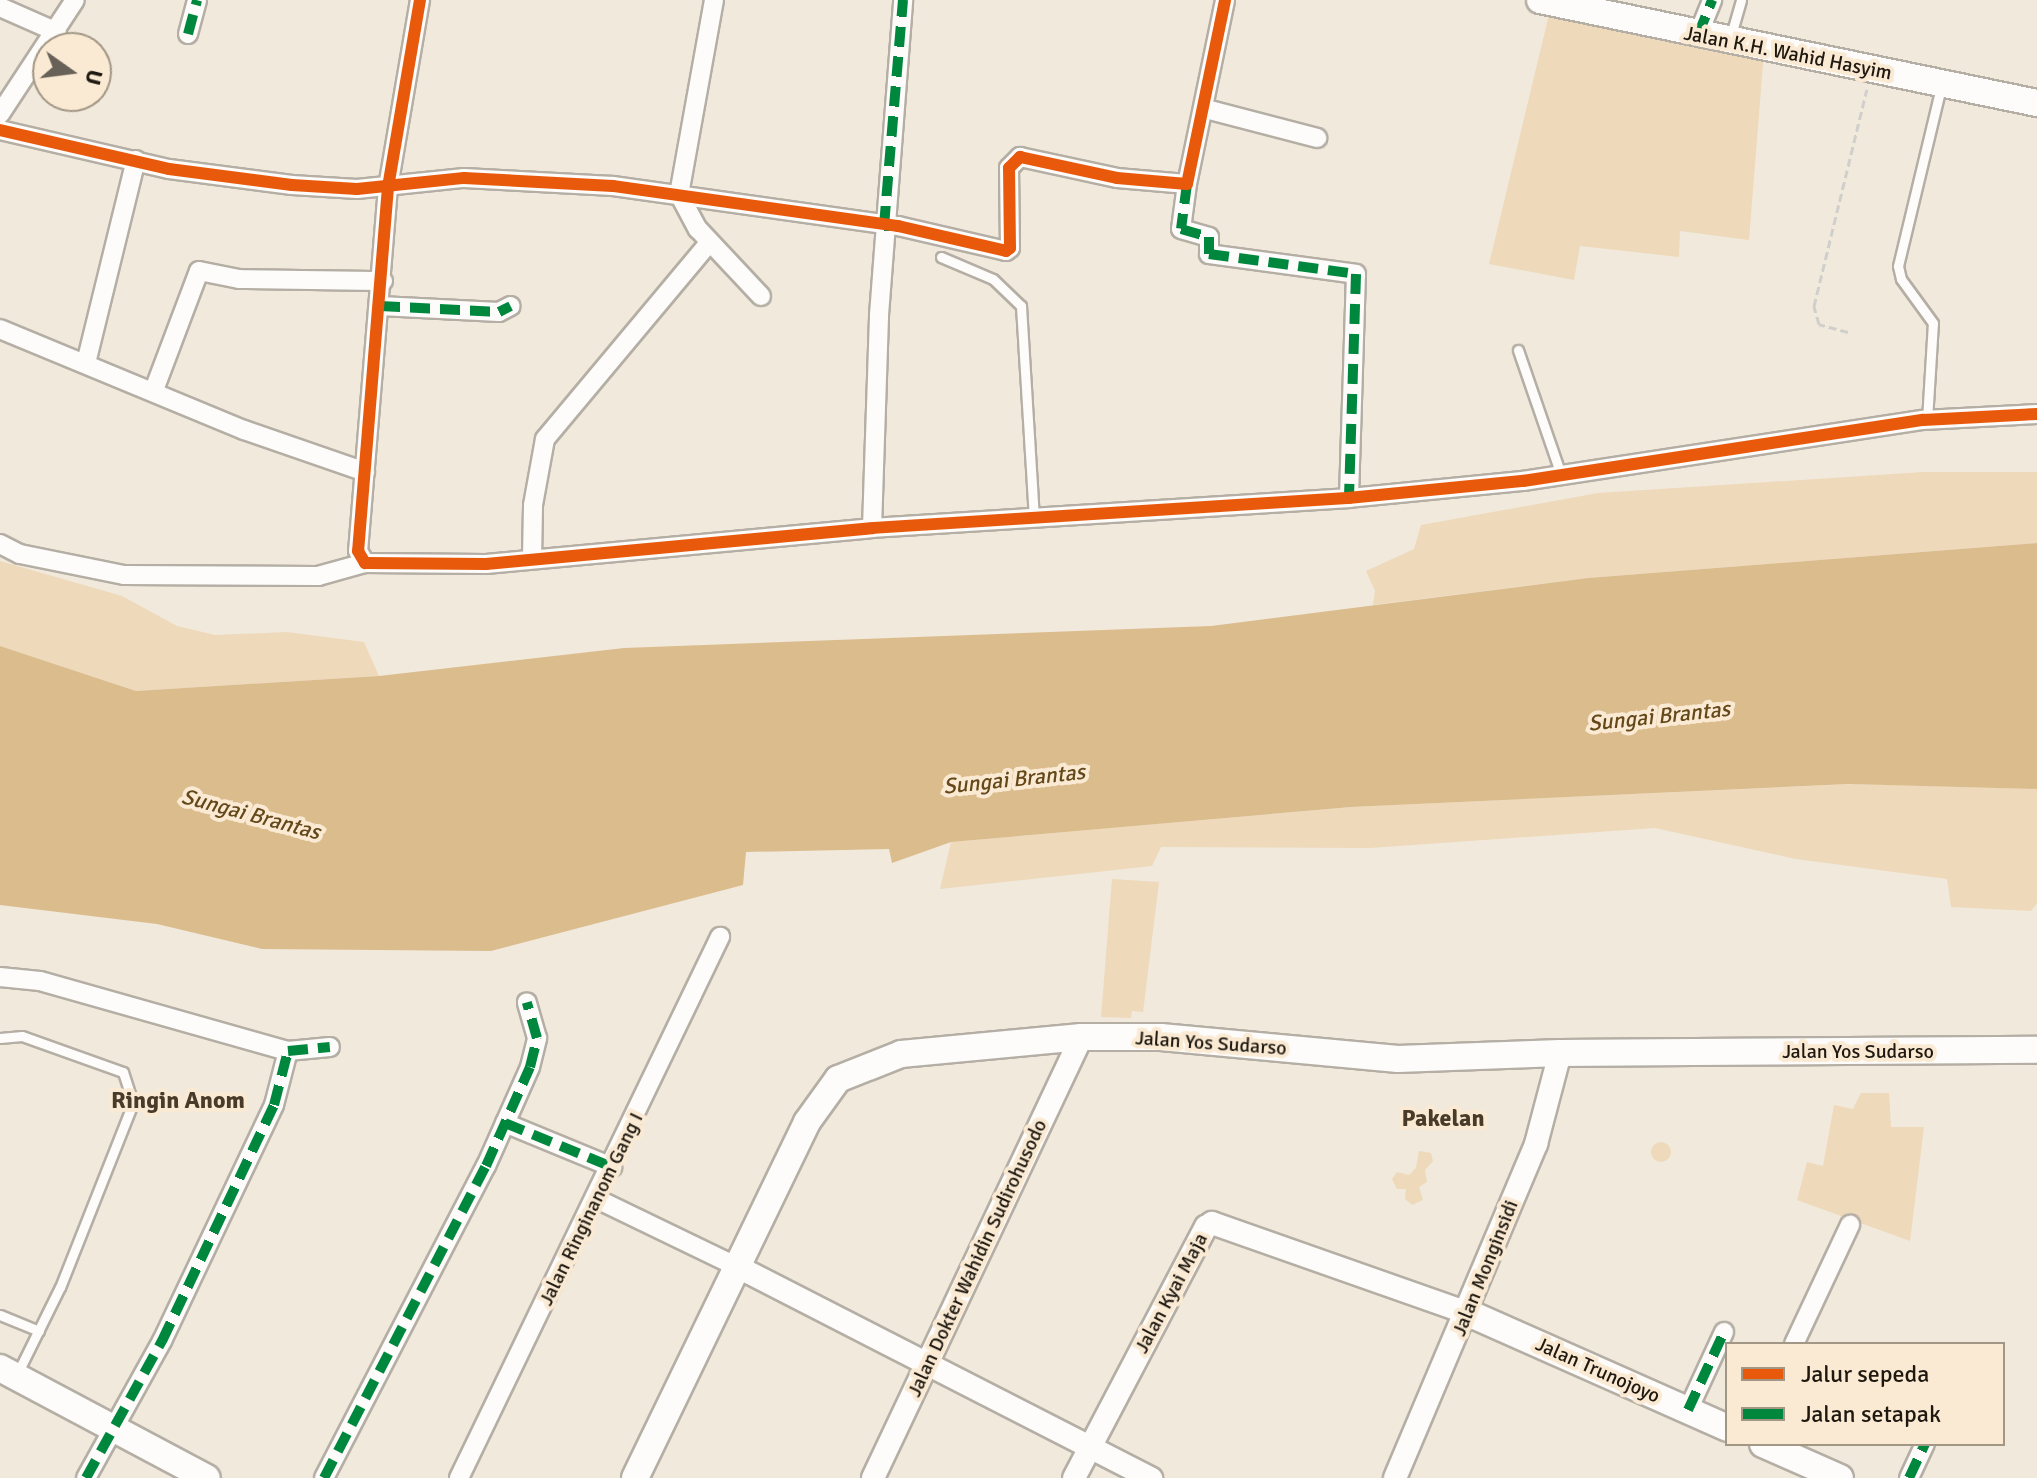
<!DOCTYPE html>
<style>
body{margin:0}
#map{position:relative;width:2037px;height:1478px;overflow:hidden;background:#f1e9dc;font-family:Signika,sans-serif}
div>[style]{position:absolute}
.green>*{inset:0;background:#eed9bb}
.round{border-radius:50%}
.water>*{inset:0;background:#dbbc8d}
.path>*{height:3px;margin-top:-1.5px;transform-origin:0;background:repeating-linear-gradient(90deg,#d1cfcb 0 8px,transparent 0 12px)}
.roads{filter:drop-shadow(2px 0 #b4aea4) drop-shadow(-2px 0 #b4aea4) drop-shadow(0 2px #b4aea4) drop-shadow(0 -2px #b4aea4)}
.service>*{height:9px;margin:-4.5px;padding:0 4.5px;transform-origin:4.5px;border-radius:4.5px;background:#fdfcfa}
.minor>*{height:18px;margin:-9px;padding:0 9px;transform-origin:9px;border-radius:9px;background:#fdfcfa}
.tertiary>*{height:22px;margin:-11px;padding:0 11px;transform-origin:11px;border-radius:11px;background:#fdfcfa}
.secondary>*{height:26px;margin:-13px;padding:0 13px;transform-origin:13px;border-radius:13px;background:#fdfcfa}
.quiet>*{height:10px;margin-top:-5px;transform-origin:0;background:repeating-linear-gradient(90deg,#00873e 0 20px,transparent 0 30px)}
.cycleway>*{height:12px;margin:-6px;padding:0 6px;transform-origin:6px;border-radius:6px;background:#e8590c}
span{translate:-50% -50%;white-space:nowrap;text-align:center;line-height:1.15;-webkit-text-stroke:8px #faead3;paint-order:stroke}
.street-label{font-size:20px;color:#1e1810}
.water-label{font-size:22px;color:#654819;font-style:italic}
.quarter-label{font-size:24px;color:#483b29;font-weight:700}
.legend{position:absolute;left:1725px;top:1342px;width:280px;height:104px;box-sizing:border-box;background:#faead3;border:2px solid #a29685;margin:0;padding:10px 14px;list-style:none;font-size:24px;color:#1e1810}
.legend li{display:flex;align-items:center;gap:16px;height:40px}
.legend b{width:40px;border:2px solid #a29685}
.north{position:absolute;left:32px;top:32px;width:80px;height:80px;box-sizing:border-box;background:#faead3;border:2px solid #a29685;border-radius:50%;rotate:104deg;font-size:22px;font-weight:700;line-height:32px;text-align:center;color:#1e1810}
.north::after{content:'';display:block;margin:auto;width:28px;height:36px;background:#686157;clip-path:polygon(50% 0,100% 100%,50% 72%,0 100%)}
</style>
<div id="map">
<div class="green">
<div style="clip-path:polygon(1552px 2px,1764px 51px,1749px 240px,1680px 231px,1679px 257px,1580px 246px,1574px 280px,1489px 264px)"></div>
<div style="clip-path:polygon(1924px 472px,2037px 472px,2037px 543px,1588px 578px,1373px 605px,1375px 591px,1366px 571px,1414px 549px,1421px 525px,1598px 493px)"></div>
<div style="clip-path:polygon(0 561px,122px 596px,177px 626px,215px 635px,287px 632px,364px 642px,379px 676px,136px 691px,0 646px)"></div>
<div style="clip-path:polygon(1854px 784px,2037px 789px,2037px 903px,2031px 911px,1951px 907px,1947px 879px,1796px 859px,1655px 828px,1370px 848px,1161px 847px,1152px 866px,940px 889px,951px 842px,1351px 807px)"></div>
<div style="clip-path:polygon(1112px 879px,1159px 882px,1143px 1012px,1132px 1011px,1131px 1018px,1101px 1017px)"></div>
<div style="clip-path:polygon(1861px 1093px,1889px 1093px,1891px 1127px,1924px 1127px,1910px 1241px,1797px 1200px,1807px 1162px,1823px 1166px,1834px 1105px,1853px 1109px)"></div>
<div class="round" style="left:1651px;top:1142px;width:20px;height:20px"></div>
<div style="clip-path:polygon(1419px 1151px,1431px 1153px,1433px 1161px,1425px 1170px,1427px 1182px,1419px 1187px,1423px 1200px,1412px 1205px,1405px 1199px,1406px 1189px,1397px 1189px,1392px 1179px,1397px 1172px,1409px 1175px,1416px 1168px)"></div>
</div>
<div class="water">
<div style="clip-path:polygon(2037px 543px,2037px 789px,1849px 784px,1351px 807px,951px 842px,892px 863px,889px 849px,746px 852px,743px 885px,491px 951px,262px 949px,157px 924px,0 905px,0 646px,136px 691px,379px 676px,624px 648px,1211px 626px,1588px 578px)"></div>
</div>
<div class="path">
<div style="left:1848px;top:332px;width:30px;rotate:-165deg"></div>
<div style="left:1819px;top:324px;width:19px;rotate:-106deg"></div>
<div style="left:1814px;top:306px;width:223px;rotate:-76.3deg"></div>
</div>
<div class="roads">
<div class="service">
<div style="left:1731px;top:35px;width:36px;rotate:-74deg"></div>
<div style="left:941px;top:257px;width:56px;rotate:22.9deg"></div>
<div style="left:993px;top:279px;width:39px;rotate:44deg"></div>
<div style="left:1021px;top:306px;width:212px;rotate:86.5deg"></div>
<div style="left:1518px;top:350px;width:132px;rotate:71deg"></div>
<div style="left:1927px;top:420px;width:97px;rotate:-86.5deg"></div>
<div style="left:1933px;top:323px;width:54px;rotate:-126deg"></div>
<div style="left:1901px;top:279px;width:13px;rotate:-103deg"></div>
<div style="left:1898px;top:266px;width:184px;rotate:-76.5deg"></div>
<div style="left:0;top:1038px;width:22px;rotate:-5deg"></div>
<div style="left:22px;top:1036px;width:107px;rotate:19.6deg"></div>
<div style="left:123px;top:1072px;width:33px;rotate:72deg"></div>
<div style="left:133px;top:1103px;width:198px;rotate:111.6deg"></div>
<div style="left:60px;top:1287px;width:97px;rotate:116.3deg"></div>
<div style="left:0;top:1315px;width:42px;rotate:22.3deg"></div>
</div>
<div class="minor">
<div style="left:420px;top:0;width:190px;rotate:99.7deg"></div>
<div style="left:388px;top:187px;width:365px;rotate:94.7deg"></div>
<div style="left:358px;top:551px;width:14px;rotate:60deg"></div>
<div style="left:365px;top:563px;width:121px;rotate:0.5deg"></div>
<div style="left:486px;top:564px;width:388px;rotate:-5.3deg"></div>
<div style="left:872px;top:528px;width:478px;rotate:-3.6deg"></div>
<div style="left:1349px;top:498px;width:175px;rotate:-5.6deg"></div>
<div style="left:1523px;top:481px;width:405px;rotate:-8.7deg"></div>
<div style="left:1923px;top:420px;width:114px;rotate:-3deg"></div>
<div style="left:714px;top:0;width:197px;rotate:100.2deg"></div>
<div style="left:679px;top:194px;width:40px;rotate:62deg"></div>
<div style="left:698px;top:229px;width:92px;rotate:46.8deg"></div>
<div style="left:0;top:7px;width:62px;rotate:23.7deg"></div>
<div style="left:188px;top:34px;width:35px;rotate:-75deg"></div>
<div style="left:1698px;top:35px;width:38px;rotate:-68deg"></div>
<div style="left:1206px;top:109px;width:115px;rotate:14.6deg"></div>
<div style="left:0;top:114px;width:136px;rotate:-56.7deg"></div>
<div style="left:0;top:130px;width:173px;rotate:13deg"></div>
<div style="left:169px;top:169px;width:124px;rotate:7.4deg"></div>
<div style="left:292px;top:185px;width:65px;rotate:3.5deg"></div>
<div style="left:357px;top:189px;width:108px;rotate:-5.9deg"></div>
<div style="left:464px;top:178px;width:149px;rotate:3.1deg"></div>
<div style="left:613px;top:186px;width:288px;rotate:8deg"></div>
<div style="left:898px;top:226px;width:111px;rotate:13deg"></div>
<div style="left:1006px;top:251px;width:5px;rotate:-37deg"></div>
<div style="left:1010px;top:248px;width:80px;rotate:-90.7deg"></div>
<div style="left:1009px;top:168px;width:16px;rotate:-45deg"></div>
<div style="left:1020px;top:157px;width:99px;rotate:12.2deg"></div>
<div style="left:1117px;top:178px;width:70px;rotate:4.9deg"></div>
<div style="left:1187px;top:184px;width:188px;rotate:-78.3deg"></div>
<div style="left:1187px;top:184px;width:45px;rotate:97.6deg"></div>
<div style="left:1181px;top:229px;width:29px;rotate:16deg"></div>
<div style="left:1209px;top:237px;width:17px;rotate:90deg"></div>
<div style="left:1209px;top:254px;width:148px;rotate:7.7deg"></div>
<div style="left:1356px;top:274px;width:224px;rotate:91.8deg"></div>
<div style="left:380px;top:306px;width:119px;rotate:2.9deg"></div>
<div style="left:499px;top:312px;width:13px;rotate:-27deg"></div>
<div style="left:0;top:329px;width:264px;rotate:22.5deg"></div>
<div style="left:244px;top:430px;width:128px;rotate:19.1deg"></div>
<div style="left:86px;top:363px;width:209px;rotate:-76.2deg"></div>
<div style="left:154px;top:390px;width:127px;rotate:-69.3deg"></div>
<div style="left:199px;top:271px;width:41px;rotate:11.3deg"></div>
<div style="left:239px;top:279px;width:144px;rotate:0.8deg"></div>
<div style="left:872px;top:528px;width:213px;rotate:-88.1deg"></div>
<div style="left:879px;top:315px;width:316px;rotate:-85.6deg"></div>
<div style="left:0;top:544px;width:22px;rotate:27deg"></div>
<div style="left:20px;top:554px;width:106px;rotate:11.4deg"></div>
<div style="left:124px;top:575px;width:194px;rotate:0.3deg"></div>
<div style="left:318px;top:576px;width:49px;rotate:-15.5deg"></div>
<div style="left:532px;top:559px;width:54px;rotate:-88.9deg"></div>
<div style="left:533px;top:505px;width:67px;rotate:-79.7deg"></div>
<div style="left:545px;top:439px;width:256px;rotate:-50.1deg"></div>
<div style="left:0;top:977px;width:40px;rotate:5.7deg"></div>
<div style="left:40px;top:981px;width:258px;rotate:15.8deg"></div>
<div style="left:288px;top:1051px;width:42px;rotate:-5.4deg"></div>
<div style="left:505px;top:1123px;width:116px;rotate:22.4deg"></div>
<div style="left:597px;top:1199px;width:159px;rotate:25.8deg"></div>
<div style="left:1794px;top:1344px;width:132px;rotate:-64.8deg"></div>
<div style="left:1688px;top:1410px;width:86px;rotate:-65.2deg"></div>
<div style="left:86px;top:1478px;width:157px;rotate:-61deg"></div>
<div style="left:162px;top:1341px;width:261px;rotate:-64.6deg"></div>
<div style="left:274px;top:1105px;width:56px;rotate:-75.5deg"></div>
<div style="left:324px;top:1478px;width:352px;rotate:-62.6deg"></div>
<div style="left:486px;top:1166px;width:108px;rotate:-66deg"></div>
<div style="left:530px;top:1067px;width:30px;rotate:-76deg"></div>
<div style="left:537px;top:1038px;width:37px;rotate:-106deg"></div>
<div style="left:459px;top:1478px;width:601px;rotate:-64.25deg"></div>
<div style="left:1909px;top:1478px;width:38px;rotate:-65deg"></div>
</div>
<div class="tertiary">
<div style="left:740px;top:1268px;width:462px;rotate:27.1deg"></div>
<div style="left:873px;top:1478px;width:488px;rotate:-64.7deg"></div>
<div style="left:1074px;top:1478px;width:284px;rotate:-62.3deg"></div>
<div style="left:1206px;top:1227px;width:7px;rotate:-34deg"></div>
<div style="left:1212px;top:1223px;width:271px;rotate:19.4deg"></div>
<div style="left:1395px;top:1478px;width:363px;rotate:-67.1deg"></div>
<div style="left:1536px;top:1144px;width:94px;rotate:-75.2deg"></div>
</div>
<div class="secondary">
<div style="left:1540px;top:0;width:508px;rotate:11.71deg"></div>
<div style="left:1468px;top:1313px;width:283px;rotate:23.9deg"></div>
<div style="left:0;top:1368px;width:234px;rotate:28deg"></div>
<div style="left:1763px;top:1444px;width:84px;rotate:23.8deg"></div>
<div style="left:635px;top:1478px;width:395px;rotate:-64.2deg"></div>
<div style="left:807px;top:1122px;width:53px;rotate:-54.2deg"></div>
<div style="left:838px;top:1079px;width:68px;rotate:-21.6deg"></div>
<div style="left:901px;top:1054px;width:181px;rotate:-5.4deg"></div>
<div style="left:1081px;top:1037px;width:80px"></div>
<div style="left:1161px;top:1037px;width:238px;rotate:5.3deg"></div>
<div style="left:1398px;top:1059px;width:162px;rotate:-2.1deg"></div>
<div style="left:1560px;top:1053px;width:477px;rotate:-0.4deg"></div>
</div>
</div>
<div class="quiet">
<div style="left:188px;top:34px;width:35px;rotate:-75deg"></div>
<div style="left:1698px;top:35px;width:38px;rotate:-68deg"></div>
<div style="left:1187px;top:184px;width:45px;rotate:97.6deg"></div>
<div style="left:1181px;top:229px;width:29px;rotate:16deg"></div>
<div style="left:1209px;top:237px;width:17px;rotate:90deg"></div>
<div style="left:1209px;top:254px;width:148px;rotate:7.7deg"></div>
<div style="left:1356px;top:274px;width:224px;rotate:91.8deg"></div>
<div style="left:890px;top:226px;width:6px;rotate:180deg"></div>
<div style="left:884px;top:226px;width:227px;rotate:-85.2deg"></div>
<div style="left:380px;top:306px;width:119px;rotate:2.9deg"></div>
<div style="left:499px;top:312px;width:13px;rotate:-27deg"></div>
<div style="left:505px;top:1123px;width:116px;rotate:22.4deg"></div>
<div style="left:1688px;top:1410px;width:86px;rotate:-65.2deg"></div>
<div style="left:86px;top:1478px;width:157px;rotate:-61deg"></div>
<div style="left:162px;top:1341px;width:261px;rotate:-64.6deg"></div>
<div style="left:274px;top:1105px;width:56px;rotate:-75.5deg"></div>
<div style="left:288px;top:1051px;width:42px;rotate:-5.4deg"></div>
<div style="left:324px;top:1478px;width:352px;rotate:-62.6deg"></div>
<div style="left:486px;top:1166px;width:108px;rotate:-66deg"></div>
<div style="left:530px;top:1067px;width:30px;rotate:-76deg"></div>
<div style="left:537px;top:1038px;width:37px;rotate:-106deg"></div>
<div style="left:1909px;top:1478px;width:38px;rotate:-65deg"></div>
</div>
<div class="cycleway">
<div style="left:420px;top:0;width:190px;rotate:99.7deg"></div>
<div style="left:388px;top:187px;width:365px;rotate:94.7deg"></div>
<div style="left:358px;top:551px;width:14px;rotate:60deg"></div>
<div style="left:365px;top:563px;width:121px;rotate:0.5deg"></div>
<div style="left:486px;top:564px;width:388px;rotate:-5.3deg"></div>
<div style="left:872px;top:528px;width:478px;rotate:-3.6deg"></div>
<div style="left:1349px;top:498px;width:175px;rotate:-5.6deg"></div>
<div style="left:1523px;top:481px;width:405px;rotate:-8.7deg"></div>
<div style="left:1923px;top:420px;width:114px;rotate:-3deg"></div>
<div style="left:0;top:130px;width:173px;rotate:13deg"></div>
<div style="left:169px;top:169px;width:124px;rotate:7.4deg"></div>
<div style="left:292px;top:185px;width:65px;rotate:3.5deg"></div>
<div style="left:357px;top:189px;width:108px;rotate:-5.9deg"></div>
<div style="left:464px;top:178px;width:149px;rotate:3.1deg"></div>
<div style="left:613px;top:186px;width:288px;rotate:8deg"></div>
<div style="left:898px;top:226px;width:111px;rotate:13deg"></div>
<div style="left:1006px;top:251px;width:5px;rotate:-37deg"></div>
<div style="left:1010px;top:248px;width:80px;rotate:-90.7deg"></div>
<div style="left:1009px;top:168px;width:16px;rotate:-45deg"></div>
<div style="left:1020px;top:157px;width:99px;rotate:12.2deg"></div>
<div style="left:1117px;top:178px;width:70px;rotate:4.9deg"></div>
<div style="left:1187px;top:184px;width:188px;rotate:-78.3deg"></div>
</div>
<div class="street-label">
<span style="left:1788px;top:53px;rotate:11deg">Jalan K.H. Wahid Hasyim</span>
<span style="left:1211px;top:1043px;rotate:4deg">Jalan Yos Sudarso</span>
<span style="left:1858px;top:1051px">Jalan Yos Sudarso</span>
<span style="left:591px;top:1209px;rotate:-64deg">Jalan Ringinanom Gang I</span>
<span style="left:977px;top:1258px;rotate:-65deg">Jalan Dokter Wahidin Sudirohusodo</span>
<span style="left:1485px;top:1268px;rotate:-68deg">Jalan Monginsidi</span>
<span style="left:1171px;top:1293px;rotate:-62deg">Jalan Kyai Maja</span>
<span style="left:1598px;top:1370px;rotate:24deg">Jalan Trunojoyo</span>
</div>
<div class="water-label">
<span style="left:1659px;top:716px;rotate:-6deg">Sungai Brantas</span>
<span style="left:1014px;top:779px;rotate:-6deg">Sungai Brantas</span>
<span style="left:251px;top:814px;rotate:15deg">Sungai Brantas</span>
</div>
<div class="quarter-label">
<span style="left:178px;top:1101px">Ringin Anom</span>
<span style="left:1443px;top:1119px">Pakelan</span>
</div>
<ul class="legend">
<li><b style="height:10px;background:#e8590c"></b>Jalur sepeda</li>
<li><b style="height:10px;background:#00873e"></b>Jalan setapak</li>
</ul>
<div class="north">U</div>
</div>
